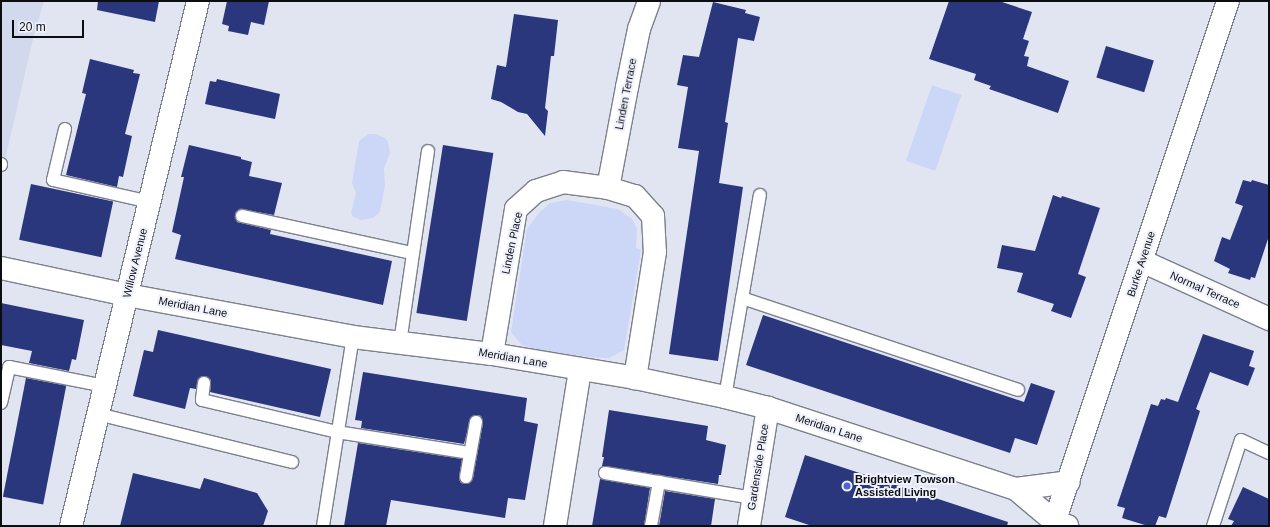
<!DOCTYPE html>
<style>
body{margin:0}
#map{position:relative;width:1270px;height:527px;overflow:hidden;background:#e1e5f2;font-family:Arial,sans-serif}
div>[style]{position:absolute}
.built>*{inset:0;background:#d2d9ed}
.green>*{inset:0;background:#ccd7f7;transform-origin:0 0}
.building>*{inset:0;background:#2a377d;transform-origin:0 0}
.roads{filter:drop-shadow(1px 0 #7c808c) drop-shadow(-1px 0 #7c808c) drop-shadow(0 1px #7c808c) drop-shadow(0 -1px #7c808c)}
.service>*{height:12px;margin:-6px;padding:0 6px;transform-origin:6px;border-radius:6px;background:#fff}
.minor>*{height:22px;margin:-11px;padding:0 11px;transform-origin:11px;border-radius:11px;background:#fff}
.tertiary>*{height:22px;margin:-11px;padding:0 11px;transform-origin:11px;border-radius:11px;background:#fff}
.dots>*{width:11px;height:11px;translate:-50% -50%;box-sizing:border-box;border:2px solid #eff2fd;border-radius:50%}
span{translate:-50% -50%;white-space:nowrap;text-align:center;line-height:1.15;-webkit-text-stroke:4px #eff2fd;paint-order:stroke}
.street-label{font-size:11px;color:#0c0d11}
.poi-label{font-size:11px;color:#0c0d11;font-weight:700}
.left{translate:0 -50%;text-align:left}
.frame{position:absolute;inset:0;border:2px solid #0c0d11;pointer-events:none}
.scale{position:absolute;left:12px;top:20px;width:72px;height:18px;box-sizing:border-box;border:2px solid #0c0d11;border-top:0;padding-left:5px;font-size:12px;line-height:14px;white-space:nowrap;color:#0c0d11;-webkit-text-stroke:3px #eff2fd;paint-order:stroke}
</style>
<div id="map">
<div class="built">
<div style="clip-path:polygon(1px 1px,44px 1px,33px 39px,1px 177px)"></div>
</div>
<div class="green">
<div style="left:932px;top:85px;width:31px;height:80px;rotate:19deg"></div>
<div style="clip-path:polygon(368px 134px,376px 134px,385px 138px,388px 142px,390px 153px,384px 168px,385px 185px,380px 212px,373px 218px,361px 220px,353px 217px,351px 213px,356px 193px,352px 183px,359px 141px)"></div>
<div style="clip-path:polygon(567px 200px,618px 209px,632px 219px,637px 229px,636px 248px,641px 250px,624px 350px,609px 358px,589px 357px,538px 350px,522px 345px,511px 332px,527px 229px,540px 212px,550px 203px)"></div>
</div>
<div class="building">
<div style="clip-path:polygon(98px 1px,159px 1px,155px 22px,97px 10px)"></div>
<div style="clip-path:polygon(227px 1px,269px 1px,264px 25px,251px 22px,248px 35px,228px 31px,229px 26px,222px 24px)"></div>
<div style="clip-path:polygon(949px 1px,999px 1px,1032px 12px,1023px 39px,1029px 41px,1024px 56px,1029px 57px,1027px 66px,1069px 81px,1058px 113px,989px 89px,991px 86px,974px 80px,976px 74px,929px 59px)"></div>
<div style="clip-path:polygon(713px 2px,746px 10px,745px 13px,760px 17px,754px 41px,738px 38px,725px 122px,728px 123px,719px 183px,743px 187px,718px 361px,669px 354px,699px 151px,678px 148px,688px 87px,677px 85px,683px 55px,699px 57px)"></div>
<div style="clip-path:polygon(514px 14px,558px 20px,554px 56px,551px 56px,545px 108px,548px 111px,545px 136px,527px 114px,518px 112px,501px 102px,491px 99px,497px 65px,506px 67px)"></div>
<div style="left:1106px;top:46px;width:50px;height:33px;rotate:17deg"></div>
<div style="clip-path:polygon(90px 59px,134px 70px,133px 73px,140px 74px,125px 134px,132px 136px,123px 177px,119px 176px,117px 187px,66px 175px,86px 94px,82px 93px)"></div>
<div style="clip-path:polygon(217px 79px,280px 94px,275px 119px,205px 104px,210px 81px,216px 82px)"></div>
<div style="clip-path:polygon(189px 145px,241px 157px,241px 159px,252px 162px,249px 176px,282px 183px,274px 215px,240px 209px,235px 214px,237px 222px,271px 230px,270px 234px,392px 261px,383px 305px,175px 259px,181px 235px,172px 232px,184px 177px,181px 177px)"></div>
<div style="left:443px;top:145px;width:51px;height:170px;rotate:9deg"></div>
<div style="clip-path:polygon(1243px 180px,1251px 182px,1252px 180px,1269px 185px,1269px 236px,1255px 278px,1251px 277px,1250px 280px,1228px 273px,1230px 269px,1214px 261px,1222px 237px,1230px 240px,1243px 206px,1235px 203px)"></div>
<div style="left:31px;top:184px;width:84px;height:57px;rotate:12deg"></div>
<div style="clip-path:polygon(1053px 195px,1061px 198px,1062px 196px,1100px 208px,1078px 274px,1086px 277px,1071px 318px,1051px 311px,1054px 304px,1017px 292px,1023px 273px,997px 268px,1002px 245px,1035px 251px)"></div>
<div style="clip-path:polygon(1px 303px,84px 320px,76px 360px,72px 359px,69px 371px,29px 363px,32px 351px,1px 345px)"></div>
<div style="clip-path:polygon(763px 315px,1024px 402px,1031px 383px,1055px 391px,1037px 445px,1015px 438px,1010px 453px,746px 365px)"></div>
<div style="clip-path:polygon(158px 330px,331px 369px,320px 417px,210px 392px,211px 380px,204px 376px,198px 379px,196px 389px,190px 388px,185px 409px,133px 396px,144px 350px,153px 352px)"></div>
<div style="clip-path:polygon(1203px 334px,1254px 351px,1249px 366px,1255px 368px,1248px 386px,1210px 372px,1196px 409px,1200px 411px,1166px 518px,1159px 516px,1155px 526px,1148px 526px,1122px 518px,1125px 508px,1117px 506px,1151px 404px,1158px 406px,1161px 399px,1165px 400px,1166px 398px,1178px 402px)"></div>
<div style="clip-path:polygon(363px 372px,527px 398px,524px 421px,538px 424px,525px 500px,508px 498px,505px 518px,391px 500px,386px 526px,344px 526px,358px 443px,462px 459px,459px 479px,461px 483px,468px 484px,473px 478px,483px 423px,481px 416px,477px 415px,471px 417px,464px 444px,361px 428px,362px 421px,355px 420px)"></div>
<div style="left:26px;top:378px;width:41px;height:121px;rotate:11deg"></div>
<div style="clip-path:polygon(609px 410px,708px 426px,706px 440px,726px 445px,721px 475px,719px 475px,718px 484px,602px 466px,604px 457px,602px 457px)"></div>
<div style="clip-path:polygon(805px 455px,1008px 522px,1007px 526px,812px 526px,785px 517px)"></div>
<div style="clip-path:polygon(133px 473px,200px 489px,204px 478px,257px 493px,268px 511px,263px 526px,120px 526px)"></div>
<div style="clip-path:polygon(600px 479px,650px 488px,644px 526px,592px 526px)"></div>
<div style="clip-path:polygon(1243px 487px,1269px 499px,1269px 526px,1231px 526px,1234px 521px,1228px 519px)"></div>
<div style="clip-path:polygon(665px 491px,715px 499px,711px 526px,659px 526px)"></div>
</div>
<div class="roads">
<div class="service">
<div style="left:65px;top:129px;width:52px;rotate:103.2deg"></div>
<div style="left:53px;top:180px;width:99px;rotate:12.8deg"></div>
<div style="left:1px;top:164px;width:1px;rotate:90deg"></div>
<div style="left:242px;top:216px;width:174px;rotate:12.3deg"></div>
<div style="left:742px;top:298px;width:291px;rotate:18.4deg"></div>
<div style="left:400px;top:343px;width:194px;rotate:-81.7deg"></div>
<div style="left:204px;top:383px;width:17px;rotate:97deg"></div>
<div style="left:202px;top:400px;width:139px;rotate:13.3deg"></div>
<div style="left:337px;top:432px;width:135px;rotate:9deg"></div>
<div style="left:725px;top:397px;width:205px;rotate:-80.2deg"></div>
<div style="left:1px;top:403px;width:37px;rotate:-77deg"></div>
<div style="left:9px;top:367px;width:98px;rotate:11.2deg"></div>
<div style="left:98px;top:414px;width:200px;rotate:13.9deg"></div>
<div style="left:605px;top:473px;width:150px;rotate:9.6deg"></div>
<div style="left:466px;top:477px;width:56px;rotate:-79.7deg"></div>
<div style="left:323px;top:526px;width:191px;rotate:-81deg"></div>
<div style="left:651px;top:526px;width:45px;rotate:-79.7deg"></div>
<div style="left:1213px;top:526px;width:90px;rotate:-72deg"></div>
<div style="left:1241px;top:440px;width:31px;rotate:25deg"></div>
</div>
<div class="minor">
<div style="left:608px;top:188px;width:103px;rotate:-79.3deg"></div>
<div style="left:627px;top:87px;width:59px;rotate:-78.3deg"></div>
<div style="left:639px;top:29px;width:30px;rotate:-70deg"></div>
<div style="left:1142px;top:261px;width:140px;rotate:24.5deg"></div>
<div style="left:1px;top:268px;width:129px;rotate:12.1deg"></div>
<div style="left:127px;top:295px;width:230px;rotate:10.5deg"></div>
<div style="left:353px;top:337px;width:140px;rotate:7deg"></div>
<div style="left:492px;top:354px;width:145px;rotate:9.5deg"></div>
<div style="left:635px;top:378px;width:92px;rotate:11.9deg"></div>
<div style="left:725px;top:397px;width:44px;rotate:14.3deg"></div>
<div style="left:768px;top:408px;width:261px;rotate:18.1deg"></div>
<div style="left:1016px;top:489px;width:51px;rotate:40.2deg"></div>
<div style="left:1055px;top:522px;width:13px;rotate:18deg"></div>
<div style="left:492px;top:354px;width:147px;rotate:-80.6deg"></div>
<div style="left:516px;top:209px;width:27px;rotate:-42deg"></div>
<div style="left:536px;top:191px;width:28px;rotate:-18deg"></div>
<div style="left:563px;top:182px;width:45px;rotate:7.6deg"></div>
<div style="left:608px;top:188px;width:28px;rotate:17deg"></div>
<div style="left:635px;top:196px;width:27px;rotate:48deg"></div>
<div style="left:653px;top:216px;width:36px;rotate:87deg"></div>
<div style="left:655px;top:252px;width:128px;rotate:99deg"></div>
<div style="left:1016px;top:489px;width:53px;rotate:-7.5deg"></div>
<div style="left:71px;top:526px;width:540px;rotate:-76.4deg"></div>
<div style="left:555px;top:526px;width:158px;rotate:-80.9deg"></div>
<div style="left:749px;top:526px;width:120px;rotate:-80.9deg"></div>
</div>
<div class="tertiary">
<div style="left:1053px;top:526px;width:553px;rotate:-71.57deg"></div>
</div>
</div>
<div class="dots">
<div style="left:847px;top:486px;background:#4e63d9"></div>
</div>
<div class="street-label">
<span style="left:626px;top:94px;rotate:-79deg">Linden Terrace</span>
<span style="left:512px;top:243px;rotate:-78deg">Linden Place</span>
<span style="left:135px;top:263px;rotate:-76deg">Willow Avenue</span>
<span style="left:1141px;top:264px;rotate:-72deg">Burke Avenue</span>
<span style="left:1205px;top:290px;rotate:24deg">Normal Terrace</span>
<span style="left:193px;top:307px;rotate:11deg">Meridian Lane</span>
<span style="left:513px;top:358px;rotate:10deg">Meridian Lane</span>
<span style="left:829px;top:428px;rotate:18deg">Meridian Lane</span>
<span style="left:758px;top:467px;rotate:-81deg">Gardenside Place</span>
</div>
<div class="poi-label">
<span class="left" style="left:855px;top:486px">Brightview Towson<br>Assisted Living</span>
</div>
<div class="frame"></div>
<div class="scale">20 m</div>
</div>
